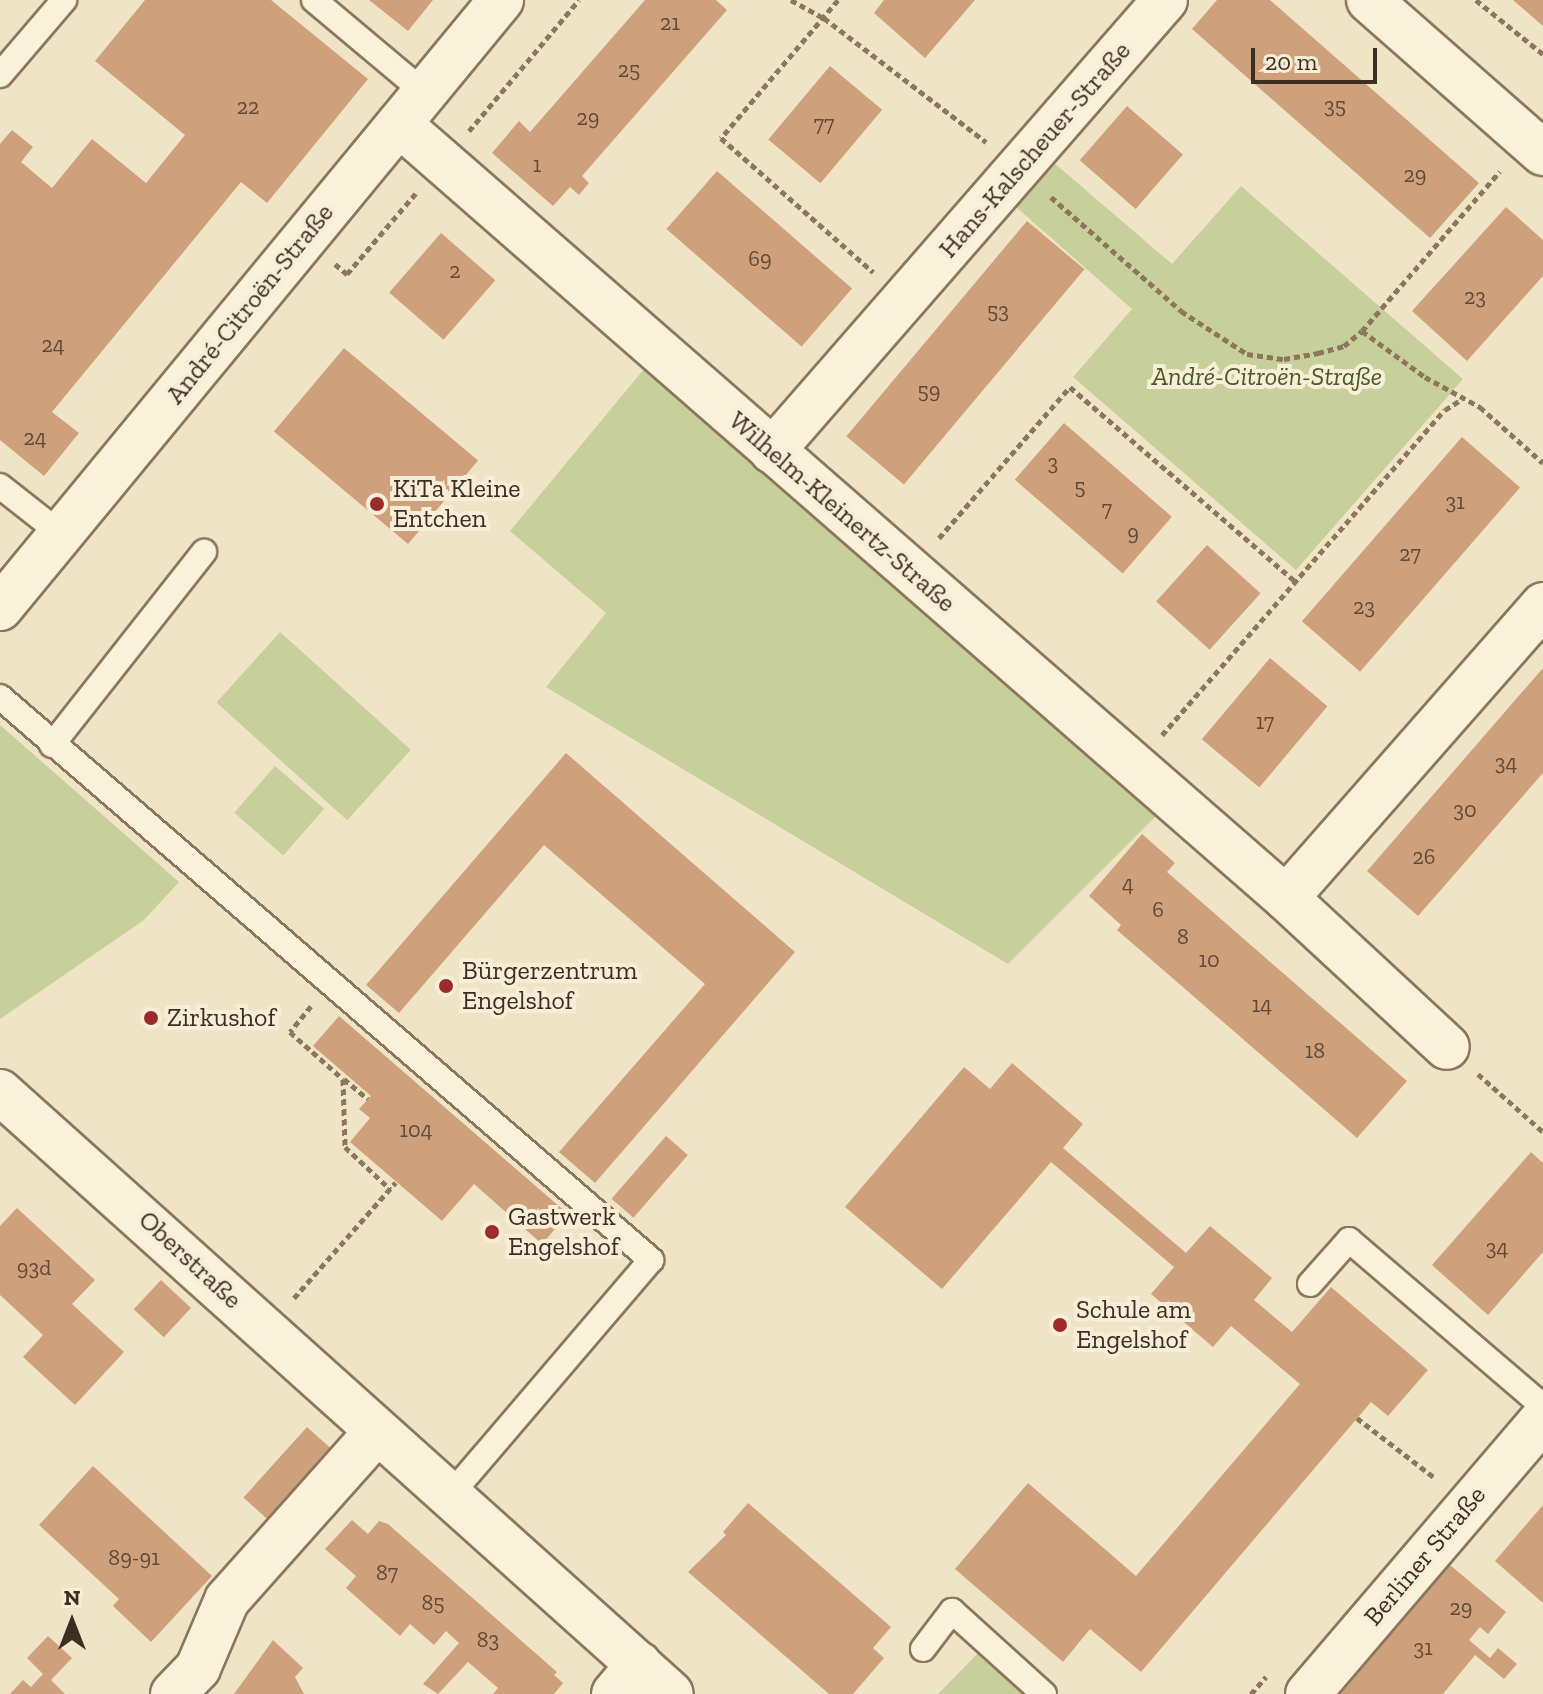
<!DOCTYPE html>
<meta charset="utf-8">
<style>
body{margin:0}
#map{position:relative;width:1543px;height:1694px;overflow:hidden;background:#f0e4c7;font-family:"Zilla Slab",serif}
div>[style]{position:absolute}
.green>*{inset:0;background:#c7cf9a;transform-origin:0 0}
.building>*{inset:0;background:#cfa07c;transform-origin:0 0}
.path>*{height:5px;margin-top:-2.5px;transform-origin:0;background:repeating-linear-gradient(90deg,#8c765c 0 6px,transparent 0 10px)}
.roads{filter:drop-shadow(2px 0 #8c765c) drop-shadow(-2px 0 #8c765c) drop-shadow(0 2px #8c765c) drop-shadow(0 -2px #8c765c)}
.lane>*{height:24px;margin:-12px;padding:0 12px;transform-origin:12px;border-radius:12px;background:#faf1db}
.street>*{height:44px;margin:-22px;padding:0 22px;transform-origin:22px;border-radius:22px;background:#faf1db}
.dots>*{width:22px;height:22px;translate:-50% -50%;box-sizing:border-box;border:4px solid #f7eed7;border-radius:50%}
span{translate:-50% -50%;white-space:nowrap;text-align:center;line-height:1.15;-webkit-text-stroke:8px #f7eed7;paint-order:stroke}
.number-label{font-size:22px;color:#614a37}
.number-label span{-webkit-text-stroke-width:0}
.street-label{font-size:26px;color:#3c2e20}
.park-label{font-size:26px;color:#4b5926;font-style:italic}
.poi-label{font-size:26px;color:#3c2e20}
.left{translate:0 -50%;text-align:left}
.north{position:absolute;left:32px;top:1582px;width:80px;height:80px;-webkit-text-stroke:6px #f7eed7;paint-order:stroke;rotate:0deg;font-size:22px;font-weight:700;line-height:32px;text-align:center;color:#3c2e20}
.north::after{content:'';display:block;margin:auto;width:28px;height:36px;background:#3c2e20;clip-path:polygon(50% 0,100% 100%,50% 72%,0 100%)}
.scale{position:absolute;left:1251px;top:48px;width:126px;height:36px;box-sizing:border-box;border:4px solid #3c2e20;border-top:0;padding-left:10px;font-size:24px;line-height:28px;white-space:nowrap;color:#3c2e20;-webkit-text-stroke:6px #f7eed7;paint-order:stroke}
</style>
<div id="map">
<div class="green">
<div style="clip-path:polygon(1053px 162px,1172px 264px,1241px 186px,1463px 379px,1296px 570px,1073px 377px,1132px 309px,1015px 206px)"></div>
<div style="clip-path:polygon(644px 369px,1157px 815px,1008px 964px,546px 687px,606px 613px,510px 531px)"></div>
<div style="left:280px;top:632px;width:176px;height:95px;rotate:42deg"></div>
<div style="clip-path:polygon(0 725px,179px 882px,144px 920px,0 1019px)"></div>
<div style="left:275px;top:766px;width:65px;height:62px;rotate:41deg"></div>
<div style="clip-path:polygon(984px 1647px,1034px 1694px,938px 1694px)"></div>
</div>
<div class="building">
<div style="clip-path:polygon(145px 0,271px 0,368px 79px,267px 203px,241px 182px,52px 412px,79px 433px,44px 476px,0 440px,0 144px,12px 130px,33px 147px,21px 162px,52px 188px,92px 139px,146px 183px,185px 135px,95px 61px)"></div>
<div style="clip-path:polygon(369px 0,433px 0,408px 31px)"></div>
<div style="clip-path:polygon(645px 0,716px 0,727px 10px,582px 176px,589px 183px,579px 195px,570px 187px,553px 206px,492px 153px,519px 121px,530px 132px)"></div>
<div style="clip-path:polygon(884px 0,975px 0,925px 58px,874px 13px)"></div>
<div style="clip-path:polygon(1217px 0,1270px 0,1479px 183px,1430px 238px,1192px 29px)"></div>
<div style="clip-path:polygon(1513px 0,1543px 0,1543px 26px)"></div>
<div style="left:830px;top:66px;width:68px;height:96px;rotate:40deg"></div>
<div style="left:1127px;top:106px;width:74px;height:72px;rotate:41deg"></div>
<div style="left:717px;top:171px;width:179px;height:77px;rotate:41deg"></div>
<div style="clip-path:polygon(1506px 207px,1543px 240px,1543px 276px,1467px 361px,1412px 311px)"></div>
<div style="left:1027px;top:221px;width:75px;height:281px;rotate:40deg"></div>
<div style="left:441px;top:233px;width:72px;height:79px;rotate:41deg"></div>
<div style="left:344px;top:348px;width:175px;height:109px;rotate:40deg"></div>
<div style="left:1064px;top:423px;width:143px;height:75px;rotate:41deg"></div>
<div style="left:1462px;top:437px;width:77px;height:244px;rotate:41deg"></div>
<div style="left:1207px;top:545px;width:72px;height:76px;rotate:42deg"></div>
<div style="left:1270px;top:658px;width:75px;height:106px;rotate:40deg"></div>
<div style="clip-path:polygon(1543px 668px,1543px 773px,1418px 916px,1367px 871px)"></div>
<div style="clip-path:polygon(566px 753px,795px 952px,595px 1183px,559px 1152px,705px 984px,544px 845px,399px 1013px,366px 985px)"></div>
<div style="clip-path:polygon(1142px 834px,1175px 863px,1167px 872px,1407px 1081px,1357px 1138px,1117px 930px,1121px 925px,1089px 896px)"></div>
<div style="clip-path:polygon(339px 1016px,568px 1214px,542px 1244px,474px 1184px,442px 1221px,350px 1142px,370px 1118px,359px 1109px,371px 1096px,313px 1046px)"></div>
<div style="clip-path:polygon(1012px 1063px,1083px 1124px,1063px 1148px,1186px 1253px,1210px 1226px,1272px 1278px,1254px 1300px,1292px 1332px,1331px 1287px,1428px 1370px,1388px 1416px,1371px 1402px,1141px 1672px,1090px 1629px,1063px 1662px,955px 1569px,1028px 1483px,1136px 1576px,1300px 1384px,1231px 1326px,1213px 1347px,1151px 1294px,1174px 1267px,1051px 1162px,942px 1289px,845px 1207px,964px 1067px,990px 1089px)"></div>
<div style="left:666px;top:1136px;width:29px;height:83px;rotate:41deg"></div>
<div style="clip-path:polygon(1531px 1152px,1543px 1163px,1543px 1252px,1488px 1315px,1432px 1265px)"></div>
<div style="clip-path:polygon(17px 1208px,95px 1280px,72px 1304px,124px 1352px,75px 1405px,23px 1357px,43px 1335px,0 1295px,0 1226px)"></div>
<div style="left:161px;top:1280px;width:41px;height:40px;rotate:43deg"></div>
<div style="left:307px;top:1427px;width:36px;height:95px;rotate:42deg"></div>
<div style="clip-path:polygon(93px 1466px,212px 1576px,151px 1642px,113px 1606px,119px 1599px,39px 1525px)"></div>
<div style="clip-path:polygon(748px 1503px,891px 1627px,873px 1648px,884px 1658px,853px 1694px,829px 1694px,688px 1572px,726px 1535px,723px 1532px)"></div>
<div style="clip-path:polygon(1543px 1505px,1543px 1603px,1495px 1561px)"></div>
<div style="clip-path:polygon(352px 1520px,368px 1534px,379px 1521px,388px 1524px,557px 1672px,554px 1675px,563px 1683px,554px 1694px,493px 1694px,498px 1688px,468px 1662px,438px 1694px,423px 1684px,459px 1643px,446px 1631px,434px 1645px,410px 1624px,400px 1636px,346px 1588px,356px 1576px,325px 1549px)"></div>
<div style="clip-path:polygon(1450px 1565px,1506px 1612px,1488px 1634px,1480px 1627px,1469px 1640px,1490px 1658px,1498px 1648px,1517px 1664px,1504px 1679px,1475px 1655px,1443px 1694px,1340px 1694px)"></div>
<div style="clip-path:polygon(48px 1636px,72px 1658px,51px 1680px,65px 1694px,10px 1694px,23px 1680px,31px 1687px,43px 1674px,27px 1658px)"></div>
<div style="clip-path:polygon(273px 1640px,303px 1668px,295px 1677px,304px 1694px,234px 1694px)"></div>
</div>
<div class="path">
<div style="left:791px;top:0;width:38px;rotate:29deg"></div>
<div style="left:824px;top:18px;width:204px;rotate:37.4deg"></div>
<div style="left:838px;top:0;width:181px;rotate:130.3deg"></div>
<div style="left:721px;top:138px;width:203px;rotate:41.4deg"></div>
<div style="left:1476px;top:0;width:86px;rotate:38.9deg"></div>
<div style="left:469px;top:131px;width:171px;rotate:-50deg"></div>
<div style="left:1051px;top:197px;width:173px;rotate:41.2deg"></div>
<div style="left:1181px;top:311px;width:79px;rotate:33.1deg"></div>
<div style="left:1247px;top:354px;width:37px;rotate:8deg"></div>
<div style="left:1284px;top:359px;width:35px;rotate:-10deg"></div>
<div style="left:1318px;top:353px;width:27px;rotate:-15deg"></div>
<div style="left:1344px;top:346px;width:23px;rotate:-40deg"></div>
<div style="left:1362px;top:331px;width:78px;rotate:36.1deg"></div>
<div style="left:1425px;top:377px;width:63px;rotate:28.6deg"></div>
<div style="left:1480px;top:407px;width:84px;rotate:41.6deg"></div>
<div style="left:335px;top:264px;width:16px;rotate:40deg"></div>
<div style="left:347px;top:274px;width:106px;rotate:-49.6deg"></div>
<div style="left:1362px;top:331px;width:211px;rotate:-49.2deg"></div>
<div style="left:939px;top:538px;width:200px;rotate:-49.1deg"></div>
<div style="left:1070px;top:387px;width:298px;rotate:40.8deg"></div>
<div style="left:1162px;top:735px;width:431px;rotate:-49deg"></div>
<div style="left:1445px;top:410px;width:20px;rotate:-33deg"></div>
<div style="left:311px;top:1006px;width:33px;rotate:129deg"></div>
<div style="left:290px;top:1032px;width:71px;rotate:41.6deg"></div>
<div style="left:343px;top:1079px;width:68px;rotate:88.3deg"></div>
<div style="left:345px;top:1147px;width:62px;rotate:43deg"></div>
<div style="left:1478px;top:1074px;width:87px;rotate:41.7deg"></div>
<div style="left:344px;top:1079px;width:31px;rotate:40deg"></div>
<div style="left:294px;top:1298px;width:154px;rotate:-48.7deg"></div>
<div style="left:1357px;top:1418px;width:98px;rotate:37.6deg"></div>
<div style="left:1251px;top:1694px;width:23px;rotate:-49deg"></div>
</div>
<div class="roads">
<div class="lane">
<div style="left:314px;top:0;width:145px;rotate:40deg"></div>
<div style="left:0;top:75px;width:99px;rotate:-49.5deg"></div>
<div style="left:0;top:486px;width:78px;rotate:38.2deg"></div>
<div style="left:0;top:697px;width:861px;rotate:40.85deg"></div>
<div style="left:651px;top:1260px;width:313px;rotate:130.5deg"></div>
<div style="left:52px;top:745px;width:246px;rotate:-51.8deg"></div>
<div style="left:1310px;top:1284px;width:59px;rotate:-48.4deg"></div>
<div style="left:1349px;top:1240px;width:255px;rotate:40.6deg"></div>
<div style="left:923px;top:1649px;width:48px;rotate:-52.7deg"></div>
<div style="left:952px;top:1611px;width:124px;rotate:42.1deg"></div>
</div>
<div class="street">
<div style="left:1369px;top:0;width:232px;rotate:41.3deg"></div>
<div style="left:399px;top:124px;width:1177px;rotate:41.11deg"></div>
<div style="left:1286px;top:898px;width:219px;rotate:42.8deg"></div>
<div style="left:772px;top:451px;width:598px;rotate:-48.93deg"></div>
<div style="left:0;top:608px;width:788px;rotate:-50.51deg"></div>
<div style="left:1286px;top:898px;width:390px;rotate:-48.7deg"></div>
<div style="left:0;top:1092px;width:901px;rotate:41.9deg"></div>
<div style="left:173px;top:1694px;width:36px;rotate:-46deg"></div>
<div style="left:198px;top:1668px;width:74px;rotate:-66.9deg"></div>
<div style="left:227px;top:1600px;width:224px;rotate:-48.3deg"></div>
<div style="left:614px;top:1694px;width:39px;rotate:-50deg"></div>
<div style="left:1308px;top:1694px;width:362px;rotate:-49.5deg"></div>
</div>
</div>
<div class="dots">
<div style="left:377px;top:504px;background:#9d2b2a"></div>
<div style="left:446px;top:986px;background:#9d2b2a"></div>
<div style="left:151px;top:1018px;background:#9d2b2a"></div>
<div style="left:492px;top:1232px;background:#9d2b2a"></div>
<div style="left:1060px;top:1325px;background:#9d2b2a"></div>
</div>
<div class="number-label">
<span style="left:670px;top:23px">21</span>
<span style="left:629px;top:70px">25</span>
<span style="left:1335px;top:106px">35</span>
<span style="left:248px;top:107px">22</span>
<span style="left:588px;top:118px">29</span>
<span style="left:824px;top:124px">77</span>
<span style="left:537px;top:165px">1</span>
<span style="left:1415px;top:175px">29</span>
<span style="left:760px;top:259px">69</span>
<span style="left:455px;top:271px">2</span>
<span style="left:1475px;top:297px">23</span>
<span style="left:998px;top:311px">53</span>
<span style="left:53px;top:345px">24</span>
<span style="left:929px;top:391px">59</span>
<span style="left:35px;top:438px">24</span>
<span style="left:1053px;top:463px">3</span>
<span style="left:1080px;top:487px">5</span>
<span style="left:1455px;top:502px">31</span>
<span style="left:1107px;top:509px">7</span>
<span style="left:1133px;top:533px">9</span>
<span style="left:1410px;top:554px">27</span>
<span style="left:1364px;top:607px">23</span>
<span style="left:1265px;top:722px">17</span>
<span style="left:1506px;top:763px">34</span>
<span style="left:1465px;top:810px">30</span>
<span style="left:1424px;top:857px">26</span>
<span style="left:1128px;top:884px">4</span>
<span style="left:1158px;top:910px">6</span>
<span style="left:1183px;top:937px">8</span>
<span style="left:1209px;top:960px">10</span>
<span style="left:1262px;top:1005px">14</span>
<span style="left:1315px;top:1051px">18</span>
<span style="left:416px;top:1130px">104</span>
<span style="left:1497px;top:1248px">34</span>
<span style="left:34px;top:1268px">93d</span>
<span style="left:134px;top:1558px">89-91</span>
<span style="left:387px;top:1573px">87</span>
<span style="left:433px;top:1603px">85</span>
<span style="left:1461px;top:1608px">29</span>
<span style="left:488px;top:1640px">83</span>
<span style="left:1423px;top:1648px">31</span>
</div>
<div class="street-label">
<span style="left:1035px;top:150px;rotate:-49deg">Hans-Kalscheuer-Straße</span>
<span style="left:250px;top:304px;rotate:-51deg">André-Citroën-Straße</span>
<span style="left:842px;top:512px;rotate:41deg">Wilhelm-Kleinertz-Straße</span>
<span style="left:190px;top:1260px;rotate:43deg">Oberstraße</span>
<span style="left:1425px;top:1556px;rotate:-50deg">Berliner Straße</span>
</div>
<div class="park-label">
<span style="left:1267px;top:377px">André-Citroën-Straße</span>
</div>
<div class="poi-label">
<span class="left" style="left:393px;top:504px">KiTa Kleine<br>Entchen</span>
<span class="left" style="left:462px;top:986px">Bürgerzentrum<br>Engelshof</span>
<span class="left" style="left:167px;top:1018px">Zirkushof</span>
<span class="left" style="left:508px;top:1232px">Gastwerk<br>Engelshof</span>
<span class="left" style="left:1076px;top:1325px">Schule am<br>Engelshof</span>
</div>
<div class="north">N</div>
<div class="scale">20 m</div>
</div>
